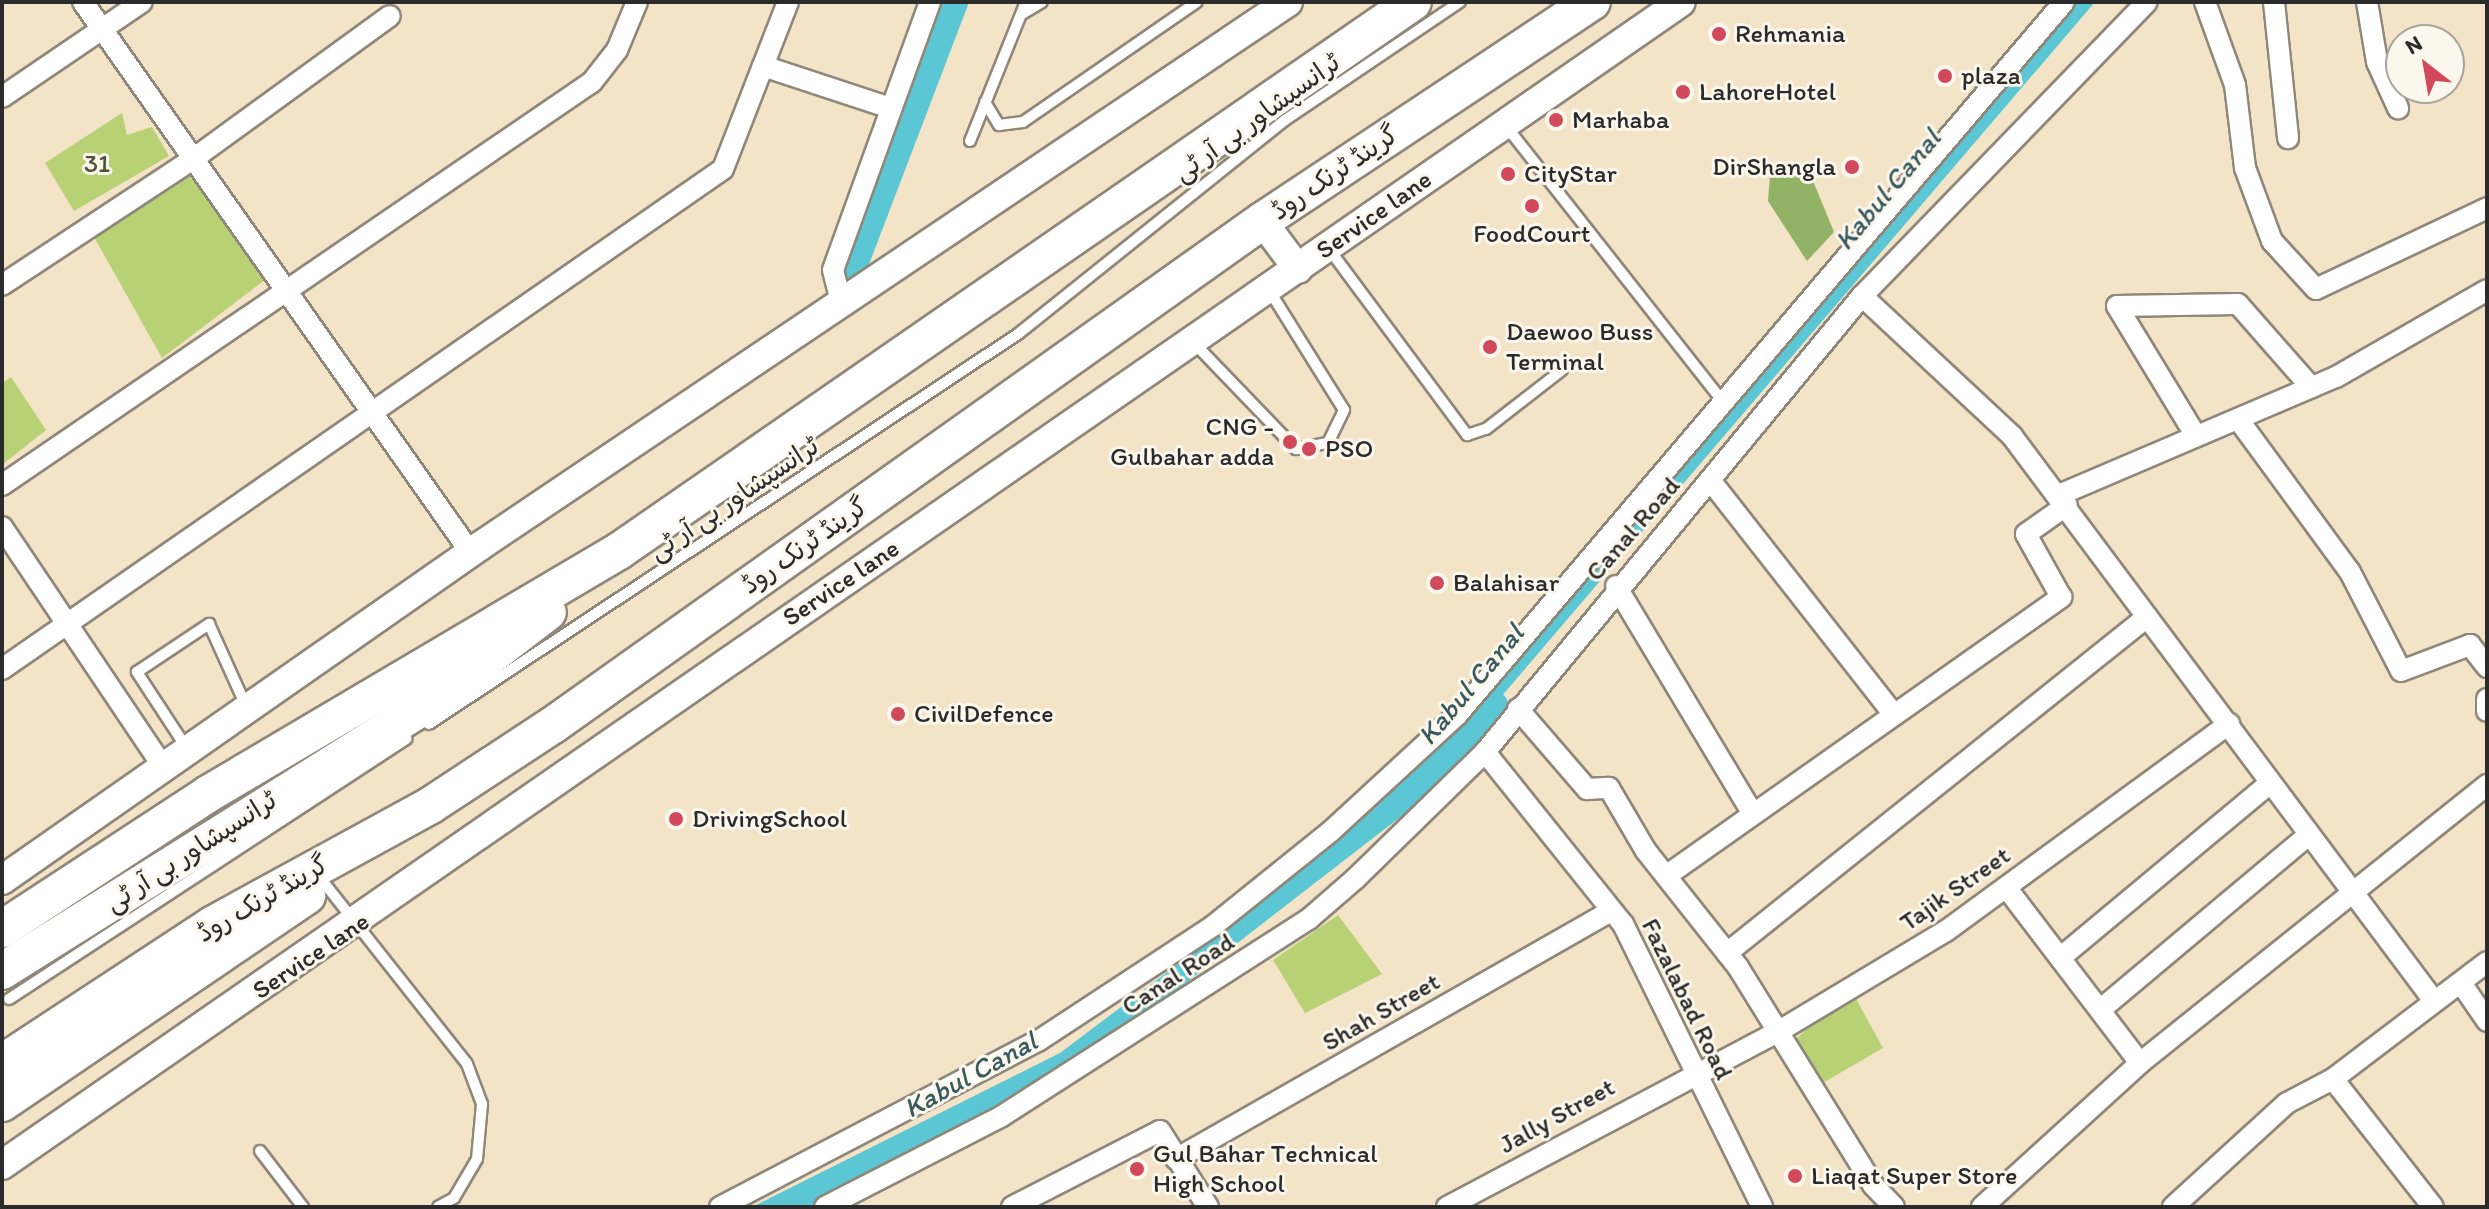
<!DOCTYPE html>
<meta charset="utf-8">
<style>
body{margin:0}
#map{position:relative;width:2489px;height:1209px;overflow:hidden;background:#f3e3c7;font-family:Itim,"Playpen Sans Arabic",sans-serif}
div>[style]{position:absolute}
.green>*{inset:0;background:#b9d175}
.forest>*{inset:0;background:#92b366}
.water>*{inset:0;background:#5bc7d4}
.canal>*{height:26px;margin:-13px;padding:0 13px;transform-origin:13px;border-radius:13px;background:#5bc7d4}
.roads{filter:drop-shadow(2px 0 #8f8779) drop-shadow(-2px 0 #8f8779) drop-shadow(0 2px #8f8779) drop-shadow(0 -2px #8f8779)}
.lane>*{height:10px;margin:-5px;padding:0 5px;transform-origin:5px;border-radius:5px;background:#fff}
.street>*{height:20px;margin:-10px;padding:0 10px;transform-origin:10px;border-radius:10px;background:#fff}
.secondary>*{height:28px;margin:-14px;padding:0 14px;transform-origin:14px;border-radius:14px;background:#fff}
.highway>*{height:36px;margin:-18px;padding:0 18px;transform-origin:18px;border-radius:18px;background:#fff}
.dots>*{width:22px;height:22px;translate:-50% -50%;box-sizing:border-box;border:4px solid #fbf7ec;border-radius:50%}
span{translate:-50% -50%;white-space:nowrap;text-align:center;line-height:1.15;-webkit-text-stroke:6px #fbf7ec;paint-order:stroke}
.poi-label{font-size:26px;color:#2b2b2b}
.left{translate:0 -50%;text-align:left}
.right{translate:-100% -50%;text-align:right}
.street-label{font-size:26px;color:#2b2b2b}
.park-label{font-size:26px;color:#4e543e}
.water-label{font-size:28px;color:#395a5e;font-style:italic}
.frame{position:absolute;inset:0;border:4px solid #2b2b2b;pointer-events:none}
.north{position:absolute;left:2385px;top:24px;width:80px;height:80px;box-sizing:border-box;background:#fbf7ec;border:2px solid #a8a59f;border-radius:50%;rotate:329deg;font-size:22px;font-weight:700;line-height:32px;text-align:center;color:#2b2b2b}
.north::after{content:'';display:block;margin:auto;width:28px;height:36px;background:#d1495b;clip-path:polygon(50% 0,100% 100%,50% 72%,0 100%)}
</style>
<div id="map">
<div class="green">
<div style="clip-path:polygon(122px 113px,127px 135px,152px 127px,169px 156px,74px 211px,45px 163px)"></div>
<div style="clip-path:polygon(182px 167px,270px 276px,162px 358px,89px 228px)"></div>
<div style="clip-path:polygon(11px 377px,46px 430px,2px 465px,2px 383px)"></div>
<div style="clip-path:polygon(1338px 915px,1382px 974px,1305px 1013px,1273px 960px)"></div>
<div style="clip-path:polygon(1850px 988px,1883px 1048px,1814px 1088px,1796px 1039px)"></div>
</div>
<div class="forest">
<div style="clip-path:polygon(1796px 161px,1809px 171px,1834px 232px,1807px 261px,1768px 201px,1770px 175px)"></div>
</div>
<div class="water">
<div style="clip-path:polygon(2061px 2px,2095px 2px,1471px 732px,1464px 716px)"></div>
<div style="clip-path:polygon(1442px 737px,1460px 757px,1452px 777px,1116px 1037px,999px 1110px,811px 1207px,752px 1207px,1060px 1053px,1255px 906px)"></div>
</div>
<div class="canal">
<div style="left:851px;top:275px;width:292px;rotate:-69.1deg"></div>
<div style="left:1434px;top:775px;width:93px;rotate:-48.9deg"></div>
</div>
<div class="roads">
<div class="lane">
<div style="left:1022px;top:14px;width:23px;rotate:-31deg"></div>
<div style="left:985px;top:102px;width:27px;rotate:59deg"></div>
<div style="left:999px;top:125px;width:24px;rotate:-7deg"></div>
<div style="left:1023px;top:122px;width:211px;rotate:-34.6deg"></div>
<div style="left:1506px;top:126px;width:347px;rotate:51.8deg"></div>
<div style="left:970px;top:141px;width:150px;rotate:-68.1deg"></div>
<div style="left:1329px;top:249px;width:232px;rotate:53.4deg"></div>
<div style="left:1467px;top:435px;width:20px;rotate:-18deg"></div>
<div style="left:1486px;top:429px;width:96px;rotate:-37.8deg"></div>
<div style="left:1195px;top:344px;width:146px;rotate:46.1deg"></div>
<div style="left:1296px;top:449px;width:33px;rotate:-11deg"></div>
<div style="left:1328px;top:443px;width:37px;rotate:-64deg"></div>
<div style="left:1344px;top:410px;width:142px;rotate:-122deg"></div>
<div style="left:429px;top:724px;width:706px;rotate:-33.51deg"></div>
<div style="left:1018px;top:334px;width:342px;rotate:-38.7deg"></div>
<div style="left:1285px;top:120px;width:211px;rotate:-34deg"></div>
<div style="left:186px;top:747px;width:90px;rotate:-123.2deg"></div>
<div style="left:137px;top:672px;width:87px;rotate:-33.7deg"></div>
<div style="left:209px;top:624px;width:90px;rotate:65.7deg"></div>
<div style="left:325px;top:884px;width:229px;rotate:51.7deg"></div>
<div style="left:467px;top:1064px;width:43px;rotate:69.4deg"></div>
<div style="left:482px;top:1104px;width:55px;rotate:95.2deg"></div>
<div style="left:477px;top:1159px;width:45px;rotate:120.5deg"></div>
<div style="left:454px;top:1198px;width:18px;rotate:151deg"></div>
<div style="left:9px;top:999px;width:475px;rotate:-33.2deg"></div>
<div style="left:260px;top:1151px;width:71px;rotate:52.5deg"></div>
</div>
<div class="street">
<div style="left:83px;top:2px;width:674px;rotate:54.85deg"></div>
<div style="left:2205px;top:2px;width:88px;rotate:70.1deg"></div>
<div style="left:2235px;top:85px;width:84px;rotate:83.1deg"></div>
<div style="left:2245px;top:168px;width:78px;rotate:69.7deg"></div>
<div style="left:2272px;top:241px;width:65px;rotate:47.5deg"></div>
<div style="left:2316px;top:289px;width:189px;rotate:-25.3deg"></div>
<div style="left:2274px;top:2px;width:137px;rotate:84.1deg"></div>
<div style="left:2367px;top:2px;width:61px;rotate:80.5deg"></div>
<div style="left:2377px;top:62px;width:51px;rotate:65.5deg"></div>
<div style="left:763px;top:66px;width:69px;rotate:-68.7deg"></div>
<div style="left:2px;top:97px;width:169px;rotate:-34.2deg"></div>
<div style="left:2px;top:285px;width:229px;rotate:-33.4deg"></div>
<div style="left:193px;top:159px;width:243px;rotate:-36deg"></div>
<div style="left:1862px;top:296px;width:205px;rotate:43deg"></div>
<div style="left:2012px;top:436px;width:705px;rotate:53.24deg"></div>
<div style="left:842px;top:306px;width:37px;rotate:-104deg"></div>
<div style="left:833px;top:270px;width:285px;rotate:-70.1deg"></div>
<div style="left:2238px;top:419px;width:190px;rotate:53.8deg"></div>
<div style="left:2350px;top:572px;width:111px;rotate:62.7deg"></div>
<div style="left:2401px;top:671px;width:74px;rotate:-20.6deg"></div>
<div style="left:2470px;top:645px;width:28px;rotate:52deg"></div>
<div style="left:2196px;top:436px;width:152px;rotate:-121.3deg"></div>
<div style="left:2117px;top:306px;width:121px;rotate:-0.9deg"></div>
<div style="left:2238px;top:304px;width:111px;rotate:48.7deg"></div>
<div style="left:1710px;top:480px;width:298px;rotate:51.9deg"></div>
<div style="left:2px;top:485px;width:714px;rotate:-34.34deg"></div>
<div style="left:592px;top:82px;width:41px;rotate:-52deg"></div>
<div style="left:617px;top:50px;width:52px;rotate:-67.4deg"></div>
<div style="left:2059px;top:495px;width:301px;rotate:-23.1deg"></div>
<div style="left:2336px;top:377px;width:174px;rotate:-29.9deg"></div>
<div style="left:2px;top:527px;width:287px;rotate:56.1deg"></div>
<div style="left:1616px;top:586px;width:266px;rotate:59deg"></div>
<div style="left:2px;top:669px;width:877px;rotate:-34.74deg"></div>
<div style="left:723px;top:169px;width:110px;rotate:-68.8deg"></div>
<div style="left:763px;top:66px;width:135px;rotate:18.2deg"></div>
<div style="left:2487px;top:699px;width:12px;rotate:90deg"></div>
<div style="left:1518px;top:709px;width:106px;rotate:49.2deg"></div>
<div style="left:1587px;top:789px;width:22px;rotate:-3deg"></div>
<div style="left:1609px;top:788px;width:73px;rotate:59.6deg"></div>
<div style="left:1646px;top:851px;width:148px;rotate:51.6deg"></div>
<div style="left:1738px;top:967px;width:256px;rotate:58.2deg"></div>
<div style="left:1873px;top:1185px;width:30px;rotate:46deg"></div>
<div style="left:1485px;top:752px;width:221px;rotate:51.3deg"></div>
<div style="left:1623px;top:924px;width:315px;rotate:63.8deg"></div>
<div style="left:1666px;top:876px;width:484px;rotate:-35.2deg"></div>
<div style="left:2061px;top:597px;width:72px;rotate:-119.1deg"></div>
<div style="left:2026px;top:534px;width:50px;rotate:-35.3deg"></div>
<div style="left:1727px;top:953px;width:538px;rotate:-38.66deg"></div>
<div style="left:2060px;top:958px;width:273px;rotate:-39.8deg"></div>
<div style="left:2461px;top:983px;width:46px;rotate:55.6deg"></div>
<div style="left:2100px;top:1010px;width:269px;rotate:-40deg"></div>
<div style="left:2140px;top:1063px;width:445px;rotate:-38.7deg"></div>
<div style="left:2333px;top:1079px;width:162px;rotate:52deg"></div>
<div style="left:1176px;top:1159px;width:501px;rotate:-29.69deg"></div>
<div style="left:720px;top:1207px;width:359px;rotate:-27.6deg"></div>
<div style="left:1038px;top:1041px;width:209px;rotate:-33.3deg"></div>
<div style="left:1213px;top:926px;width:151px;rotate:-38.8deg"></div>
<div style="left:1331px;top:831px;width:171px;rotate:-42.6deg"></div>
<div style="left:1457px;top:715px;width:936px;rotate:-49.59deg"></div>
<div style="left:825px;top:1207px;width:199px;rotate:-27.2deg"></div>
<div style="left:1002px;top:1116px;width:365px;rotate:-32.7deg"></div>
<div style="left:1309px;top:919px;width:61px;rotate:-41deg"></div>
<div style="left:1355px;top:879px;width:182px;rotate:-44.3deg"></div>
<div style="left:1485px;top:752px;width:592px;rotate:-50.42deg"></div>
<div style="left:1862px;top:296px;width:409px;rotate:-45.9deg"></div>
<div style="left:1012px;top:1207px;width:166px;rotate:-27.2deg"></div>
<div style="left:1160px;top:1131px;width:90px;rotate:57.7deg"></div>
<div style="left:1447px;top:1207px;width:372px;rotate:-27.9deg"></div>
<div style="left:1776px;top:1033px;width:198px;rotate:-31deg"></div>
<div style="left:1946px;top:931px;width:351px;rotate:-36.2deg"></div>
<div style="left:1982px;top:1207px;width:214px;rotate:-42.3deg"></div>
<div style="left:2140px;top:1063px;width:221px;rotate:-127.3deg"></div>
<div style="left:2173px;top:1207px;width:154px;rotate:-42.4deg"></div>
<div style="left:2287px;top:1103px;width:52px;rotate:-27.6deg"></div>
<div style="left:2333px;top:1079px;width:193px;rotate:-37.2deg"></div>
</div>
<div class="secondary">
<div style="left:1262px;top:221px;width:60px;rotate:53.1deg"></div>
<div style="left:2px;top:880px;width:583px;rotate:-34.94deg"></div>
<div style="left:480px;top:546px;width:974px;rotate:-33.95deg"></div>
<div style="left:2px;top:1165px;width:2042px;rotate:-34.71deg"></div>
</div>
<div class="highway">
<div style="left:2px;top:929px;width:246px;rotate:-33.2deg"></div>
<div style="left:208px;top:794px;width:477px;rotate:-30.6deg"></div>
<div style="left:619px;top:551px;width:965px;rotate:-34.66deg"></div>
<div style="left:2px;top:971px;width:501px;rotate:-32.1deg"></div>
<div style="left:426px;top:705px;width:153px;rotate:-37.3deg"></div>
<div style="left:2px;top:1063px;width:251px;rotate:-33.3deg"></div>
<div style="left:212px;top:925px;width:250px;rotate:-28.7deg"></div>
<div style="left:431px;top:805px;width:146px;rotate:-33.3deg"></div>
<div style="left:553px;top:725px;width:870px;rotate:-35.41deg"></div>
<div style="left:1262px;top:221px;width:396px;rotate:-33.6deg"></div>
<div style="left:2px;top:1103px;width:369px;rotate:-34.2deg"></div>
</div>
</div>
<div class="dots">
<div style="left:1719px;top:34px;background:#d1495b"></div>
<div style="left:1945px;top:76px;background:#d1495b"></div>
<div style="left:1683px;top:92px;background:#d1495b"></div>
<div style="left:1556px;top:120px;background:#d1495b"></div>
<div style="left:1852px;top:167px;background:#d1495b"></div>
<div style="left:1508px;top:174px;background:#d1495b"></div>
<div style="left:1532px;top:206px;background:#d1495b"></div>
<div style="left:1490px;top:347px;background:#d1495b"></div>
<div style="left:1290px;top:442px;background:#d1495b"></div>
<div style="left:1309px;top:449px;background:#d1495b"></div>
<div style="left:1437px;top:583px;background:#d1495b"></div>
<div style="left:898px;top:714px;background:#d1495b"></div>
<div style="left:676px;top:819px;background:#d1495b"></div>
<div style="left:1137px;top:1169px;background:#d1495b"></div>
<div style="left:1795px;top:1176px;background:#d1495b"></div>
</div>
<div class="poi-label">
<span class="left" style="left:1735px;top:34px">Rehmania</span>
<span class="left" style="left:1961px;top:76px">plaza</span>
<span class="left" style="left:1699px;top:92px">LahoreHotel</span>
<span class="left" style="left:1572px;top:120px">Marhaba</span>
<span class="right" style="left:1836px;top:167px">DirShangla</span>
<span class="left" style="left:1524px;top:174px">CityStar</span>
<span style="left:1532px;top:234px">FoodCourt</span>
<span class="left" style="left:1506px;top:347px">Daewoo Buss<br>Terminal</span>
<span class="right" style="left:1274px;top:442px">CNG -<br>Gulbahar adda</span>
<span class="left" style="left:1325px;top:449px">PSO</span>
<span class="left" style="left:1453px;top:583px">Balahisar</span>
<span class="left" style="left:914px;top:714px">CivilDefence</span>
<span class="left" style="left:692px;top:819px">DrivingSchool</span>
<span class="left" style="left:1153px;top:1169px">Gul Bahar Technical<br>High School</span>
<span class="left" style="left:1811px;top:1176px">Liaqat Super Store</span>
</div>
<div class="street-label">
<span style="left:1257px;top:118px;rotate:-36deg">ٹرانسپشاور بی آر ٹی</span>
<span style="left:1335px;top:173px;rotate:-34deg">گرینڈ ٹرنک روڈ</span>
<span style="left:1374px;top:215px;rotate:-35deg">Service lane</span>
<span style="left:734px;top:499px;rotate:-34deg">ٹرانسپشاور بی آر ٹی</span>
<span style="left:1633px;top:529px;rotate:-49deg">Canal Road</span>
<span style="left:805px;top:546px;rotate:-35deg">گرینڈ ٹرنک روڈ</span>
<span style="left:841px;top:583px;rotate:-34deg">Service lane</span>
<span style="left:191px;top:852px;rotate:-33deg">ٹرانسپشاور بی آر ٹی</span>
<span style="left:1955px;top:889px;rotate:-35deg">Tajik Street</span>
<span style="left:263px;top:899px;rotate:-30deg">گرینڈ ٹرنک روڈ</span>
<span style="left:311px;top:956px;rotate:-34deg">Service lane</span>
<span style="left:1178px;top:974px;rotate:-33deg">Canal Road</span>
<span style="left:1687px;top:999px;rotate:64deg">Fazalabad Road</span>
<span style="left:1381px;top:1012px;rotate:-30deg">Shah Street</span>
<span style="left:1557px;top:1116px;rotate:-29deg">Jally Street</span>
</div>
<div class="park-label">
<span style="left:97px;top:164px">31</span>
</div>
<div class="water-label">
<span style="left:1887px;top:189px;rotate:-50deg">Kabul Canal</span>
<span style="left:1470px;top:684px;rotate:-50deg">Kabul Canal</span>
<span style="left:970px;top:1074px;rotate:-29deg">Kabul Canal</span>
</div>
<div class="frame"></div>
<div class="north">N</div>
</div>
